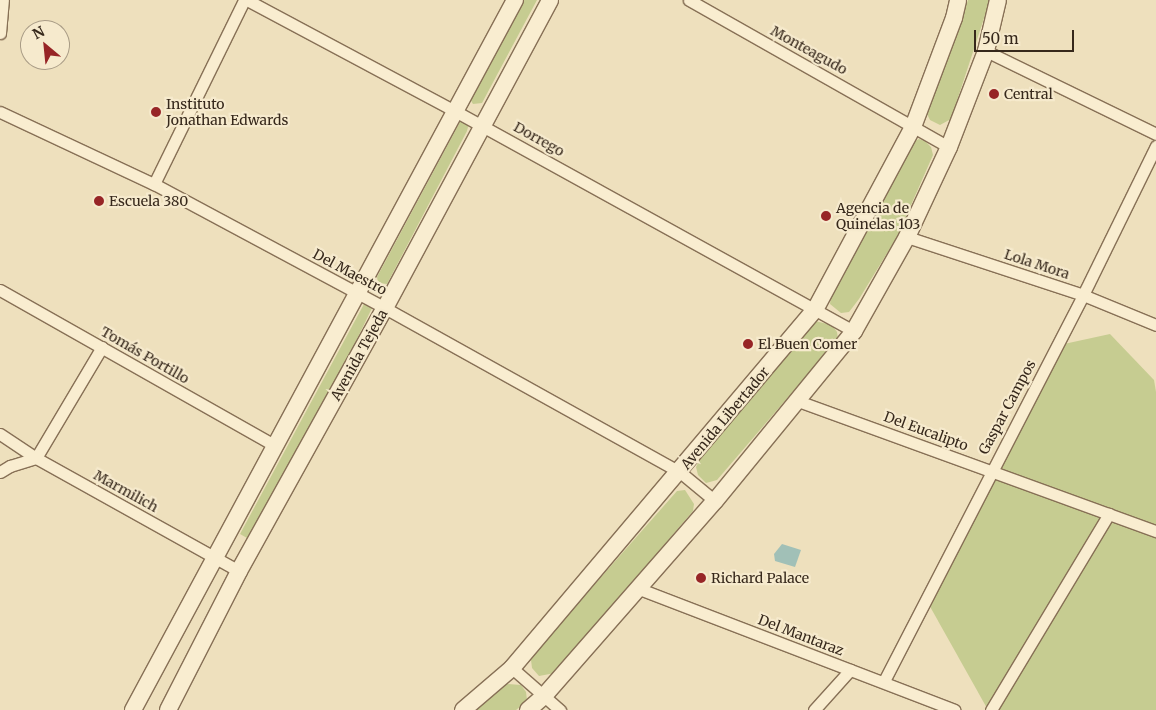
<!DOCTYPE html>
<meta charset="utf-8">
<style>
body{margin:0}
#map{position:relative;width:1156px;height:710px;overflow:hidden;background:#eee0bd;font-family:Merriweather,serif}
div>[style]{position:absolute}
.green>*{inset:0;background:#c6cc91}
.water>*{inset:0;background:#a1c0b7}
.roads{filter:drop-shadow(1px 0 #877056) drop-shadow(-1px 0 #877056) drop-shadow(0 1px #877056) drop-shadow(0 -1px #877056)}
.street>*{height:11px;margin:-5.5px;padding:0 5.5px;transform-origin:5.5px;border-radius:5.5px;background:#f9edd0}
.secondary>*{height:16px;margin:-8px;padding:0 8px;transform-origin:8px;border-radius:8px;background:#f9edd0}
.dots>*{width:14px;height:14px;translate:-50% -50%;box-sizing:border-box;border:2px solid #f6eacd;border-radius:50%}
span{translate:-50% -50%;white-space:nowrap;text-align:center;line-height:1.15;-webkit-text-stroke:4.5px #f6eacd;paint-order:stroke}
.street-label{font-size:14px;color:#36281b}
.poi-label{font-size:14px;color:#36281b}
.left{translate:0 -50%;text-align:left}
.north{position:absolute;left:20px;top:20px;width:50px;height:50px;box-sizing:border-box;background:#f6eacd;border:1px solid #a99c86;border-radius:50%;rotate:332deg;font-size:14px;font-weight:700;line-height:20px;text-align:center;color:#36281b}
.north::after{content:'';display:block;margin:auto;width:18px;height:22px;background:#972526;clip-path:polygon(50% 0,100% 100%,50% 72%,0 100%)}
.scale{position:absolute;left:974px;top:30px;width:100px;height:22px;box-sizing:border-box;border:2px solid #36281b;border-top:0;padding-left:6px;font-size:15px;line-height:18px;white-space:nowrap;color:#36281b;-webkit-text-stroke:4px #f6eacd;paint-order:stroke}
</style>
<div id="map">
<div class="green">
<div style="clip-path:polygon(523px 0,537px 0,482px 103px,473px 104px,470px 99px)"></div>
<div style="clip-path:polygon(968px 0,990px 0,951px 119px,940px 125px,930px 120px,926px 112px,939px 83px)"></div>
<div style="clip-path:polygon(461px 120px,469px 123px,467px 131px,387px 284px,378px 283px,377px 277px)"></div>
<div style="clip-path:polygon(919px 139px,925px 141px,931px 147px,933px 155px,897px 237px,859px 299px,849px 312px,841px 313px,830px 304px,831px 296px,842px 279px,897px 167px,911px 143px)"></div>
<div style="clip-path:polygon(364px 304px,372px 308px,345px 364px,259px 521px,247px 538px,240px 534px)"></div>
<div style="clip-path:polygon(815px 321px,832px 325px,837px 332px,838px 339px,717px 480px,706px 483px,698px 475px,696px 467px,699px 461px)"></div>
<div style="clip-path:polygon(1110px 334px,1154px 380px,1156px 392px,1156px 710px,988px 710px,928px 603px,1064px 344px)"></div>
<div style="clip-path:polygon(685px 490px,694px 504px,693px 511px,555px 673px,539px 676px,532px 668px,531px 660px,535px 652px,677px 491px)"></div>
<div style="clip-path:polygon(507px 684px,521px 685px,526px 692px,527px 700px,521px 706px,516px 710px,476px 710px)"></div>
</div>
<div class="water">
<div style="clip-path:polygon(782px 544px,801px 550px,795px 567px,775px 561px,774px 554px)"></div>
</div>
<div class="roads">
<div class="street">
<div style="left:247px;top:0;width:236px;rotate:28.1deg"></div>
<div style="left:455px;top:111px;width:456px;rotate:28.9deg"></div>
<div style="left:689px;top:0;width:299px;rotate:29.5deg"></div>
<div style="left:0;top:33px;width:33px;rotate:-85deg"></div>
<div style="left:986px;top:51px;width:189px;rotate:26deg"></div>
<div style="left:0;top:112px;width:170px;rotate:25.1deg"></div>
<div style="left:154px;top:184px;width:262px;rotate:28.2deg"></div>
<div style="left:385px;top:308px;width:338px;rotate:29.1deg"></div>
<div style="left:680px;top:472px;width:45px;rotate:39.6deg"></div>
<div style="left:154px;top:184px;width:205px;rotate:-63.9deg"></div>
<div style="left:907px;top:237px;width:185px;rotate:18.2deg"></div>
<div style="left:1083px;top:295px;width:79px;rotate:22.3deg"></div>
<div style="left:0;top:290px;width:317px;rotate:29.5deg"></div>
<div style="left:798px;top:401px;width:381px;rotate:20deg"></div>
<div style="left:0;top:434px;width:43px;rotate:33.7deg"></div>
<div style="left:36px;top:458px;width:232px;rotate:29.1deg"></div>
<div style="left:0;top:472px;width:12px;rotate:-31deg"></div>
<div style="left:10px;top:466px;width:27px;rotate:-17deg"></div>
<div style="left:36px;top:458px;width:129px;rotate:-59.3deg"></div>
<div style="left:637px;top:588px;width:340px;rotate:21deg"></div>
<div style="left:512px;top:668px;width:64px;rotate:41.2deg"></div>
<div style="left:884px;top:681px;width:434px;rotate:-62.7deg"></div>
<div style="left:1083px;top:295px;width:166px;rotate:-63.9deg"></div>
<div style="left:814px;top:710px;width:54px;rotate:-48deg"></div>
<div style="left:991px;top:710px;width:229px;rotate:-59deg"></div>
</div>
<div class="secondary">
<div style="left:133px;top:710px;width:806px;rotate:-61.72deg"></div>
<div style="left:168px;top:710px;width:156px;rotate:-62.9deg"></div>
<div style="left:239px;top:571px;width:301px;rotate:-61deg"></div>
<div style="left:385px;top:308px;width:349px;rotate:-61.8deg"></div>
<div style="left:463px;top:710px;width:65px;rotate:-40.6deg"></div>
<div style="left:512px;top:668px;width:471px;rotate:-49.8deg"></div>
<div style="left:816px;top:308px;width:205px;rotate:-61.8deg"></div>
<div style="left:913px;top:127px;width:116px;rotate:-69.4deg"></div>
<div style="left:954px;top:18px;width:18px;rotate:-77deg"></div>
<div style="left:528px;top:710px;width:21px;rotate:-41deg"></div>
<div style="left:544px;top:696px;width:259px;rotate:-48.8deg"></div>
<div style="left:715px;top:501px;width:220px;rotate:-50.7deg"></div>
<div style="left:854px;top:331px;width:108px;rotate:-60.6deg"></div>
<div style="left:907px;top:237px;width:99px;rotate:-65deg"></div>
<div style="left:949px;top:147px;width:103px;rotate:-68.9deg"></div>
<div style="left:986px;top:51px;width:52px;rotate:-76.8deg"></div>
</div>
</div>
<div class="dots">
<div style="left:994px;top:94px;background:#972526"></div>
<div style="left:156px;top:112px;background:#972526"></div>
<div style="left:99px;top:201px;background:#972526"></div>
<div style="left:826px;top:216px;background:#972526"></div>
<div style="left:748px;top:344px;background:#972526"></div>
<div style="left:701px;top:578px;background:#972526"></div>
</div>
<div class="street-label">
<span style="left:809px;top:50px;rotate:29deg">Monteagudo</span>
<span style="left:539px;top:139px;rotate:29deg">Dorrego</span>
<span style="left:1037px;top:264px;rotate:18deg">Lola Mora</span>
<span style="left:350px;top:272px;rotate:28deg">Del Maestro</span>
<span style="left:145px;top:355px;rotate:30deg">Tomás Portillo</span>
<span style="left:359px;top:355px;rotate:-61deg">Avenida Tejeda</span>
<span style="left:1007px;top:407px;rotate:-62deg">Gaspar Campos</span>
<span style="left:725px;top:418px;rotate:-50deg">Avenida Libertador</span>
<span style="left:926px;top:431px;rotate:20deg">Del Eucalipto</span>
<span style="left:126px;top:491px;rotate:29deg">Marmilich</span>
<span style="left:801px;top:635px;rotate:21deg">Del Mantaraz</span>
</div>
<div class="poi-label">
<span class="left" style="left:1004px;top:94px">Central</span>
<span class="left" style="left:166px;top:112px">Instituto<br>Jonathan Edwards</span>
<span class="left" style="left:109px;top:201px">Escuela 380</span>
<span class="left" style="left:836px;top:216px">Agencia de<br>Quinelas 103</span>
<span class="left" style="left:758px;top:344px">El Buen Comer</span>
<span class="left" style="left:711px;top:578px">Richard Palace</span>
</div>
<div class="north">N</div>
<div class="scale">50 m</div>
</div>
